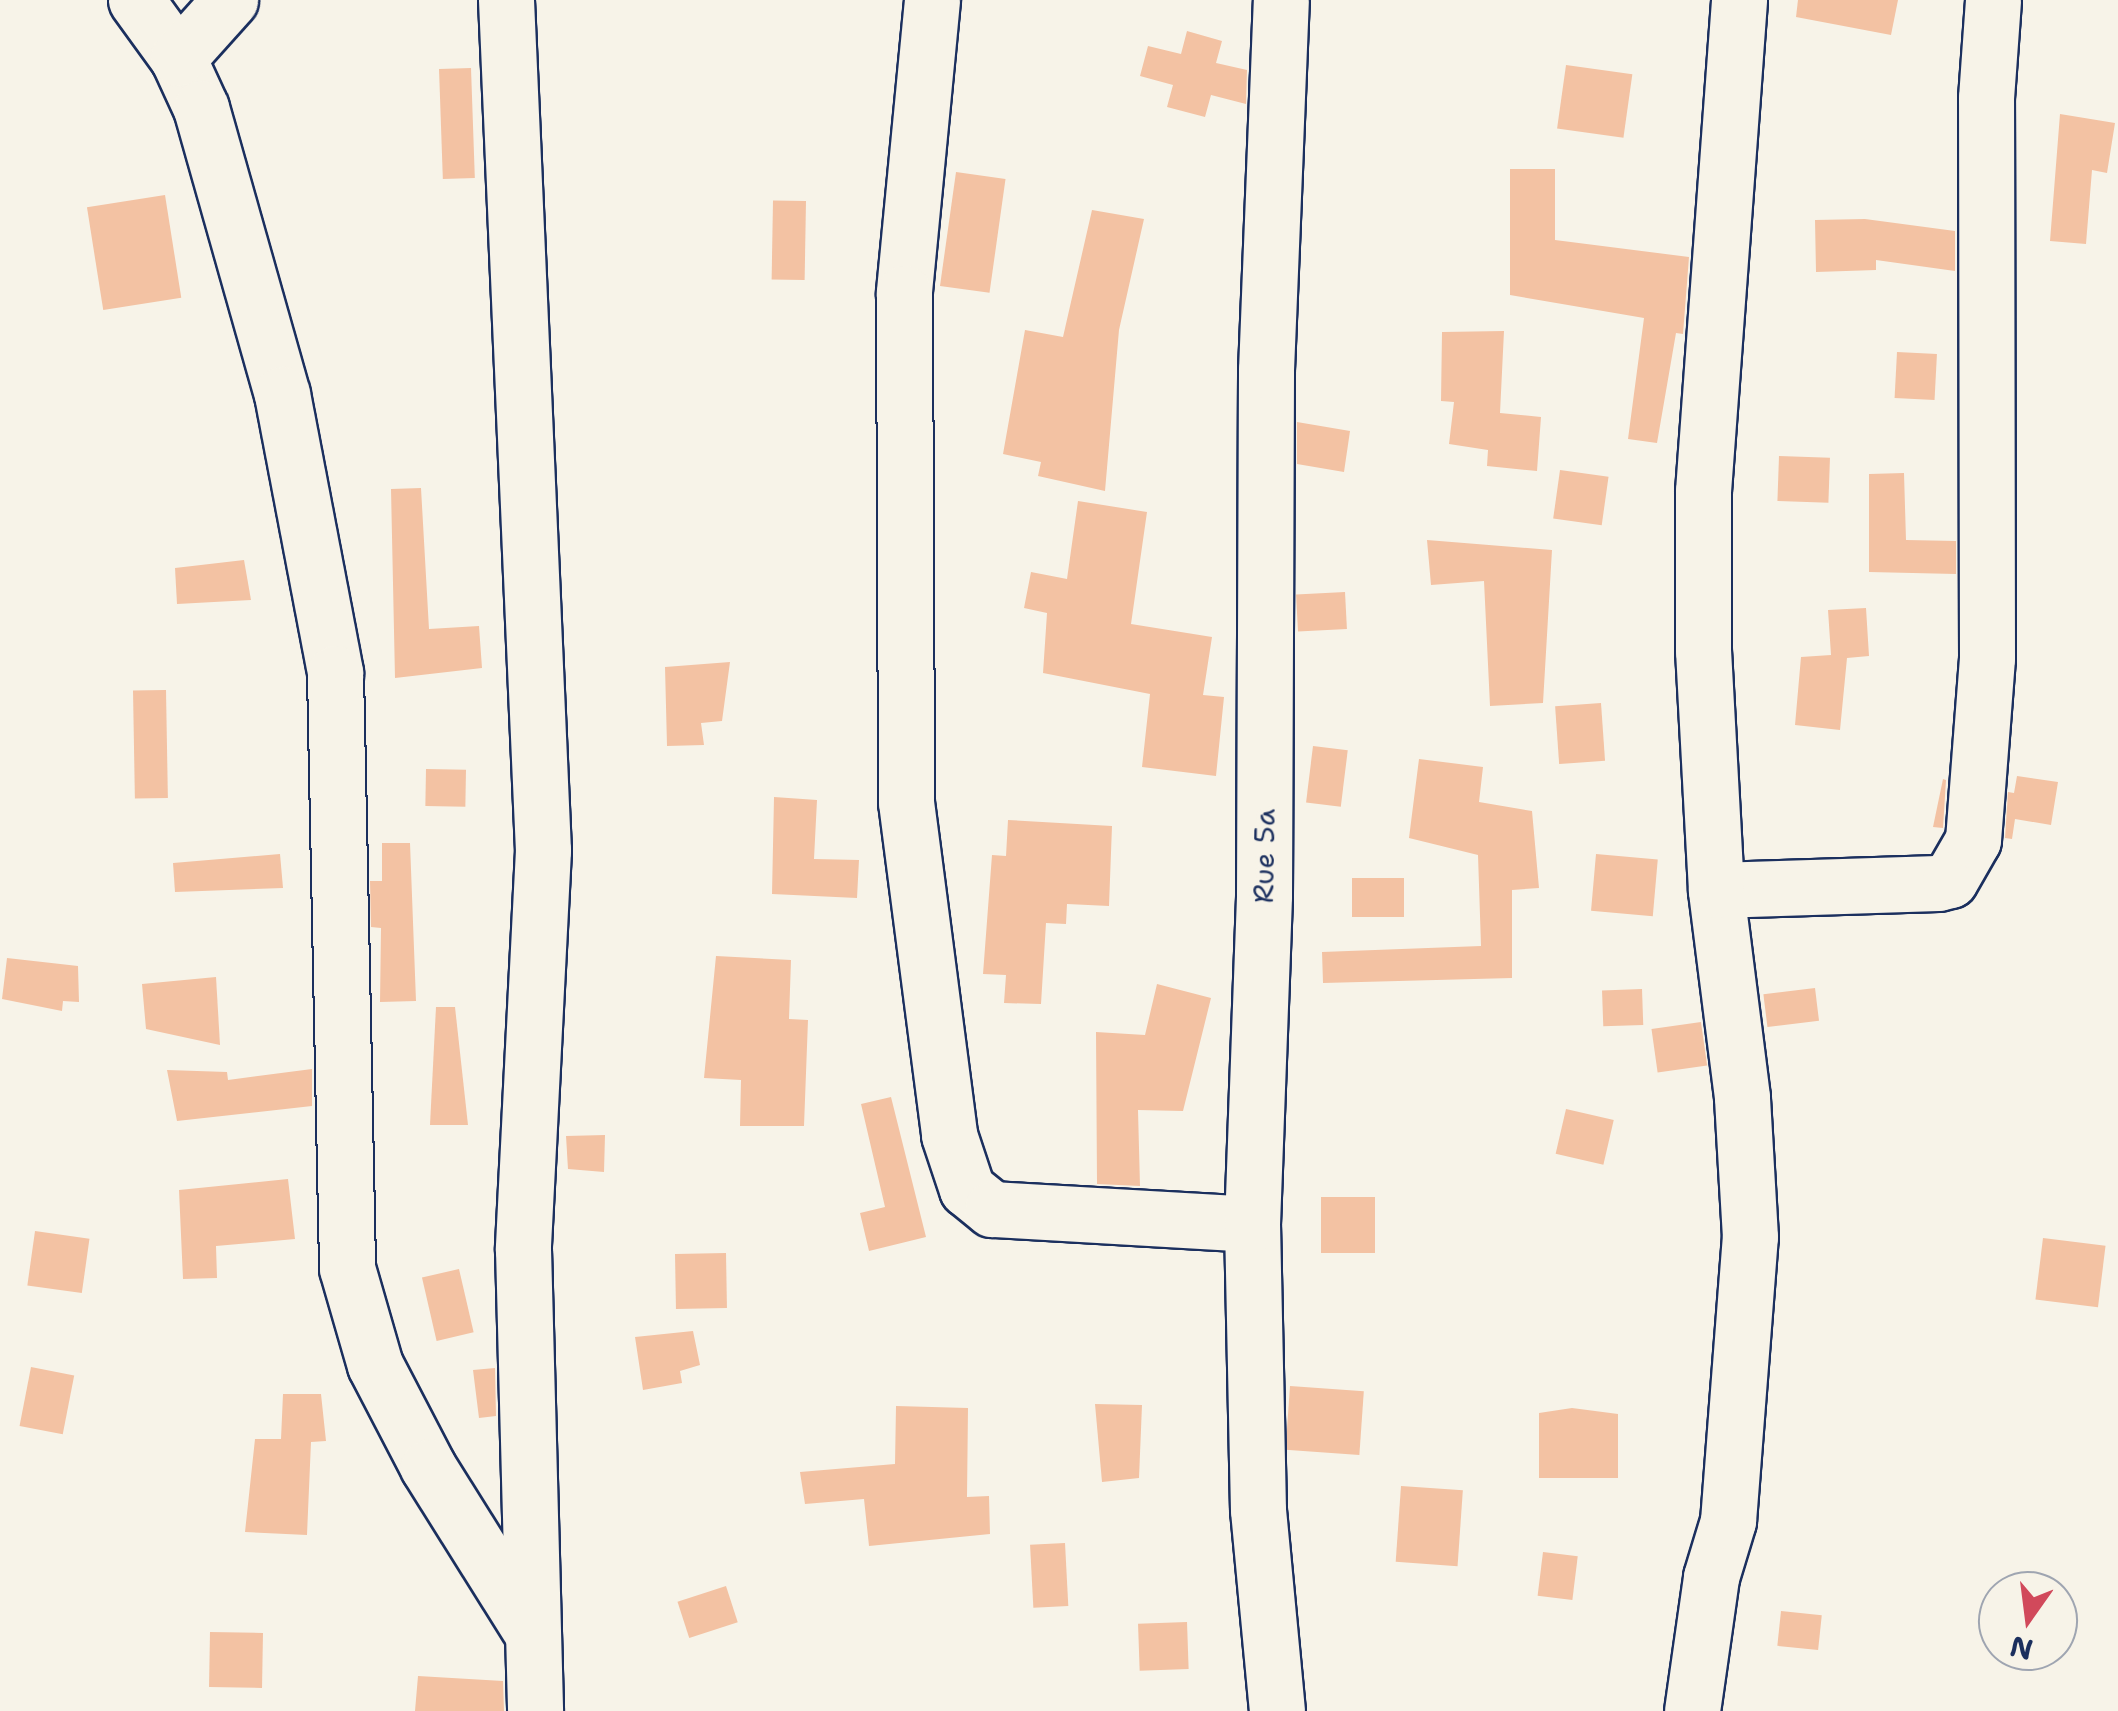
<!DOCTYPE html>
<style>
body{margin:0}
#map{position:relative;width:2118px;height:1711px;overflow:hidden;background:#f7f3e8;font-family:"Shantell Sans",sans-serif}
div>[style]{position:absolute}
.building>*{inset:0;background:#f3c2a3;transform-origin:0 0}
.roads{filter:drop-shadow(2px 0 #1b2f5e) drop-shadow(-2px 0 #1b2f5e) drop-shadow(0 2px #1b2f5e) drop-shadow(0 -2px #1b2f5e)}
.minor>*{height:55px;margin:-27.5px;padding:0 27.5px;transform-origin:27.5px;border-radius:27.5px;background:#f7f3e8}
span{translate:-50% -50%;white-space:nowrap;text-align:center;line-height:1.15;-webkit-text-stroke:8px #f7f3e8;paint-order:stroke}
.street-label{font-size:28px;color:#1b2f5e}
.north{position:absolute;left:1978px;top:1571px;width:100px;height:100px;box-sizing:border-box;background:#f7f3e8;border:2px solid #9fa5b1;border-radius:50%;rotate:194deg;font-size:28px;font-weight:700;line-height:40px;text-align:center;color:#1b2f5e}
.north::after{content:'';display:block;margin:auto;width:35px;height:45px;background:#d1495b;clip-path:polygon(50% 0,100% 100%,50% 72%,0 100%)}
</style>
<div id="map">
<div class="building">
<div style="clip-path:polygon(1798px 0,1898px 0,1891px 35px,1796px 17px)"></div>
<div style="clip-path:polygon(1187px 31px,1222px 41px,1216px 63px,1247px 70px,1246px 104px,1211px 95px,1205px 117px,1167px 107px,1173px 85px,1140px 76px,1148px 46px,1181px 54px)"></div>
<div style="left:1566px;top:65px;width:67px;height:64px;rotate:8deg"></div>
<div style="left:471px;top:68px;width:110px;height:32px;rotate:88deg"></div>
<div style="clip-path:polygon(2060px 114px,2115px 123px,2107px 173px,2092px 170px,2086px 244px,2050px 241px)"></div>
<div style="clip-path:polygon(1510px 169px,1555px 169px,1555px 240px,1689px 257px,1683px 334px,1676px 333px,1657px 443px,1628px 439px,1644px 318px,1510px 295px)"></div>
<div style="left:956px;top:172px;width:50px;height:115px;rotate:8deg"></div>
<div style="left:165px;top:195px;width:104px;height:79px;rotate:81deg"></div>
<div style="left:806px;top:201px;width:79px;height:33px;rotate:91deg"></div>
<div style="clip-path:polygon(1092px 210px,1144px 219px,1119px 330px,1105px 491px,1038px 476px,1041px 462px,1003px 454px,1025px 330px,1063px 337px)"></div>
<div style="clip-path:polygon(1865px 219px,1955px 231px,1955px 271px,1876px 260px,1876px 270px,1816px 272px,1815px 220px)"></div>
<div style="clip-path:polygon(1504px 331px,1500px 413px,1541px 417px,1537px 471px,1487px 466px,1488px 450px,1449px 444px,1454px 402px,1441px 401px,1442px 332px)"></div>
<div style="left:1897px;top:352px;width:40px;height:46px;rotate:3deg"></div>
<div style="clip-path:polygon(1297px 422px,1350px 431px,1344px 472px,1297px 464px)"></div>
<div style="left:1779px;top:456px;width:51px;height:45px;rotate:2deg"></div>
<div style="left:1560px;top:470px;width:49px;height:49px;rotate:8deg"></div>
<div style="clip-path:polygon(1904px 473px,1906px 540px,1956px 541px,1956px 574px,1869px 572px,1869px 474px)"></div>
<div style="clip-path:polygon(421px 488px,429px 629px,479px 626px,482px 668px,395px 678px,391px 489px)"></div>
<div style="clip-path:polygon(1078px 501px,1147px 512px,1131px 624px,1212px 637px,1203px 695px,1224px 697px,1216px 776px,1142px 767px,1150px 694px,1043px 673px,1047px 613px,1024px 608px,1031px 572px,1067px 579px)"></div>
<div style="clip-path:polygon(1427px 540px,1552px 550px,1543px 703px,1490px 706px,1484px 581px,1431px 585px)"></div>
<div style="clip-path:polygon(244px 560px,251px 600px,177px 604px,175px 568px)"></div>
<div style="left:1345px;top:592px;width:37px;height:49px;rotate:87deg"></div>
<div style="clip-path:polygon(1866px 608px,1869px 656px,1847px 658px,1840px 730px,1795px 725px,1801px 657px,1831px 655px,1828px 610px)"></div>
<div style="clip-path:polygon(730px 662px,722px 721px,701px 723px,704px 745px,667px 746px,665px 667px)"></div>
<div style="left:166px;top:690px;width:108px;height:33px;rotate:89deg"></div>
<div style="left:1601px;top:703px;width:58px;height:46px;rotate:86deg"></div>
<div style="left:1313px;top:746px;width:35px;height:57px;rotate:7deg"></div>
<div style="clip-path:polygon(1419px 759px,1483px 767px,1479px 802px,1532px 811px,1539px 888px,1512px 890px,1512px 978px,1323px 983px,1322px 952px,1481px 946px,1478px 855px,1409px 838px)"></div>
<div style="left:426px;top:769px;width:40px;height:37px;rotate:1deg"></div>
<div style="clip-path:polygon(2017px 776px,2058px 782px,2051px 825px,2015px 819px,2012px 839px,2005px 838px,2008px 792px,2014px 793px)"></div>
<div style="clip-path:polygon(1943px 779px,1946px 780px,1943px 828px,1933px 827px)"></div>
<div style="clip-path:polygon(774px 797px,817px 800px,814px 859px,859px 860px,857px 898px,772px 894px)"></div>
<div style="clip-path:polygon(1008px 820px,1112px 826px,1109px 906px,1067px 904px,1066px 924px,1046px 923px,1041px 1004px,1004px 1003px,1006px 975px,983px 974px,992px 855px,1006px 856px)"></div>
<div style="clip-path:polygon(382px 843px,410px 843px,416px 1001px,380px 1002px,381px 928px,371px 927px,370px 881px,382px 881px)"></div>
<div style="clip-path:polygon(280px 854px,283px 888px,175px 892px,173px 863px)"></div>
<div style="left:1596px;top:854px;width:62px;height:57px;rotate:5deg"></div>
<div style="left:1404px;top:878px;width:39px;height:52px;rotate:90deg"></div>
<div style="clip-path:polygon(716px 956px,791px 960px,789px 1019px,808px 1020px,804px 1126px,740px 1126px,741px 1080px,704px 1078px)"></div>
<div style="clip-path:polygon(7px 958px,78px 966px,79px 1002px,63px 1001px,62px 1011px,2px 999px)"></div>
<div style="clip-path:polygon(216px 977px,220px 1045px,146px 1029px,142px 984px)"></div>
<div style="clip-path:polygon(1157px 984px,1211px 998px,1183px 1111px,1138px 1110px,1140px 1186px,1097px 1184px,1096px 1032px,1145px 1035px)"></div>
<div style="left:1815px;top:988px;width:33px;height:52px;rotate:83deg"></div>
<div style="left:1642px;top:989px;width:36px;height:40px;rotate:88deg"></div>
<div style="clip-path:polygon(436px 1007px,455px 1007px,468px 1125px,430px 1125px)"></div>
<div style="left:1701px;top:1022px;width:44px;height:50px;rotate:82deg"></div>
<div style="clip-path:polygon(312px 1069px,312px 1106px,177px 1121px,167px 1070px,227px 1072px,228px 1080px)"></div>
<div style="clip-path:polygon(891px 1097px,926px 1237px,869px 1251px,860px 1213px,885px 1207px,861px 1104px)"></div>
<div style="left:1566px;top:1109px;width:49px;height:46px;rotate:13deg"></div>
<div style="clip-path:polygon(605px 1135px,604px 1172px,568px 1169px,566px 1136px)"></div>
<div style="clip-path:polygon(288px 1179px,295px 1239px,216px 1246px,217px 1278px,183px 1279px,179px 1190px)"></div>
<div style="left:1321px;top:1197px;width:54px;height:56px"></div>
<div style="left:35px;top:1231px;width:55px;height:55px;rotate:8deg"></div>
<div style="left:2043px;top:1238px;width:63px;height:62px;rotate:7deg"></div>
<div style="left:726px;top:1253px;width:55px;height:51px;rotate:89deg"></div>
<div style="left:459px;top:1269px;width:65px;height:38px;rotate:77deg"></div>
<div style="clip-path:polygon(693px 1331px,700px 1365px,680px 1371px,682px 1383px,643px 1390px,635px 1337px)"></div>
<div style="left:31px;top:1367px;width:44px;height:60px;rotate:11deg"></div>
<div style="clip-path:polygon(495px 1368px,496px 1416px,479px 1418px,473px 1370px)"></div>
<div style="left:1290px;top:1386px;width:74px;height:64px;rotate:4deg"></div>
<div style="clip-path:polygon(283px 1394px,321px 1394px,326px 1441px,311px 1442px,307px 1535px,245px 1532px,255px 1439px,281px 1439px)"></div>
<div style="clip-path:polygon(1095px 1404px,1142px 1405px,1139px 1478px,1102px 1482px)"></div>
<div style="clip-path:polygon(896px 1406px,968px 1408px,967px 1497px,989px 1496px,990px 1534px,869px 1546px,864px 1499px,805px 1504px,800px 1472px,895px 1464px)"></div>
<div style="clip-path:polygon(1572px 1408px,1618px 1414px,1618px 1478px,1539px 1478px,1539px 1413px)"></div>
<div style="left:1401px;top:1486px;width:62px;height:76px;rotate:4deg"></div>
<div style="left:1065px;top:1543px;width:63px;height:35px;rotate:87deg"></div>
<div style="left:1543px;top:1552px;width:35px;height:44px;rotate:7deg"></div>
<div style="left:726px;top:1586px;width:38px;height:51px;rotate:72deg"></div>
<div style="left:1781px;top:1611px;width:41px;height:35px;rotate:6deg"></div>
<div style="left:1187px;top:1622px;width:47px;height:49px;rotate:88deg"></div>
<div style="left:210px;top:1632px;width:53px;height:55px;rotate:1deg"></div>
<div style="clip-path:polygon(418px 1676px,503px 1681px,504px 1711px,415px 1711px)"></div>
</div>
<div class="roads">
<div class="minor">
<div style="left:136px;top:0;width:72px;rotate:54.1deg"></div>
<div style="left:178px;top:58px;width:55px;rotate:65.3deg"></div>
<div style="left:201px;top:108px;width:297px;rotate:74.2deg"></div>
<div style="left:282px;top:394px;width:284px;rotate:79.2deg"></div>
<div style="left:335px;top:673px;width:595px;rotate:88.84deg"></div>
<div style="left:347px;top:1268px;width:101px;rotate:73.9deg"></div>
<div style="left:375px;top:1365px;width:115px;rotate:62.5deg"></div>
<div style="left:428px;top:1467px;width:196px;rotate:57.9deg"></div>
<div style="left:506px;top:0;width:851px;rotate:87.51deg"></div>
<div style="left:543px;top:850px;width:400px;rotate:92.9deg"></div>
<div style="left:523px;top:1249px;width:462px;rotate:88.5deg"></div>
<div style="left:932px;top:0;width:294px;rotate:95.5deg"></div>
<div style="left:904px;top:293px;width:509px;rotate:89.77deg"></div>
<div style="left:906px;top:802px;width:336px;rotate:82.6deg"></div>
<div style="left:949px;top:1135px;width:57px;rotate:71.6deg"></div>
<div style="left:967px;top:1189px;width:32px;rotate:39deg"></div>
<div style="left:992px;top:1209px;width:260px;rotate:3.3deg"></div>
<div style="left:178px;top:58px;width:78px;rotate:-48.1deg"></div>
<div style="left:1716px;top:890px;width:222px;rotate:-1.8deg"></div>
<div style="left:1938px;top:883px;width:12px;rotate:-14deg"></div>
<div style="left:1950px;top:880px;width:46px;rotate:-60.1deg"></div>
<div style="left:1973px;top:840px;width:183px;rotate:-85.6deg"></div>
<div style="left:1987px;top:658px;width:560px;rotate:-90.1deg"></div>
<div style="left:1986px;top:98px;width:98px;rotate:-85.9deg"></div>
<div style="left:1277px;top:1711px;width:202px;rotate:-95.4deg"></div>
<div style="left:1258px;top:1510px;width:286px;rotate:-91.2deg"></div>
<div style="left:1252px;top:1224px;width:329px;rotate:-87.9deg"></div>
<div style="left:1264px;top:895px;width:525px;rotate:-89.78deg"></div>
<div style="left:1266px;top:370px;width:370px;rotate:-87.7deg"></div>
<div style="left:1692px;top:1711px;width:135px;rotate:-81.9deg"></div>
<div style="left:1711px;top:1577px;width:59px;rotate:-73.1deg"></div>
<div style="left:1728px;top:1521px;width:285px;rotate:-85.6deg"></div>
<div style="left:1750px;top:1237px;width:140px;rotate:-93.3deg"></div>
<div style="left:1742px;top:1097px;width:209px;rotate:-97.2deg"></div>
<div style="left:1716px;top:890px;width:239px;rotate:-93.1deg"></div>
<div style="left:1703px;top:651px;width:160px;rotate:-90deg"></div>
<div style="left:1703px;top:491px;width:492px;rotate:-85.8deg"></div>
</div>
</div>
<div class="street-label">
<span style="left:1264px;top:856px;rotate:-89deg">Rue 5a</span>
</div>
<div class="north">N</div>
</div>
